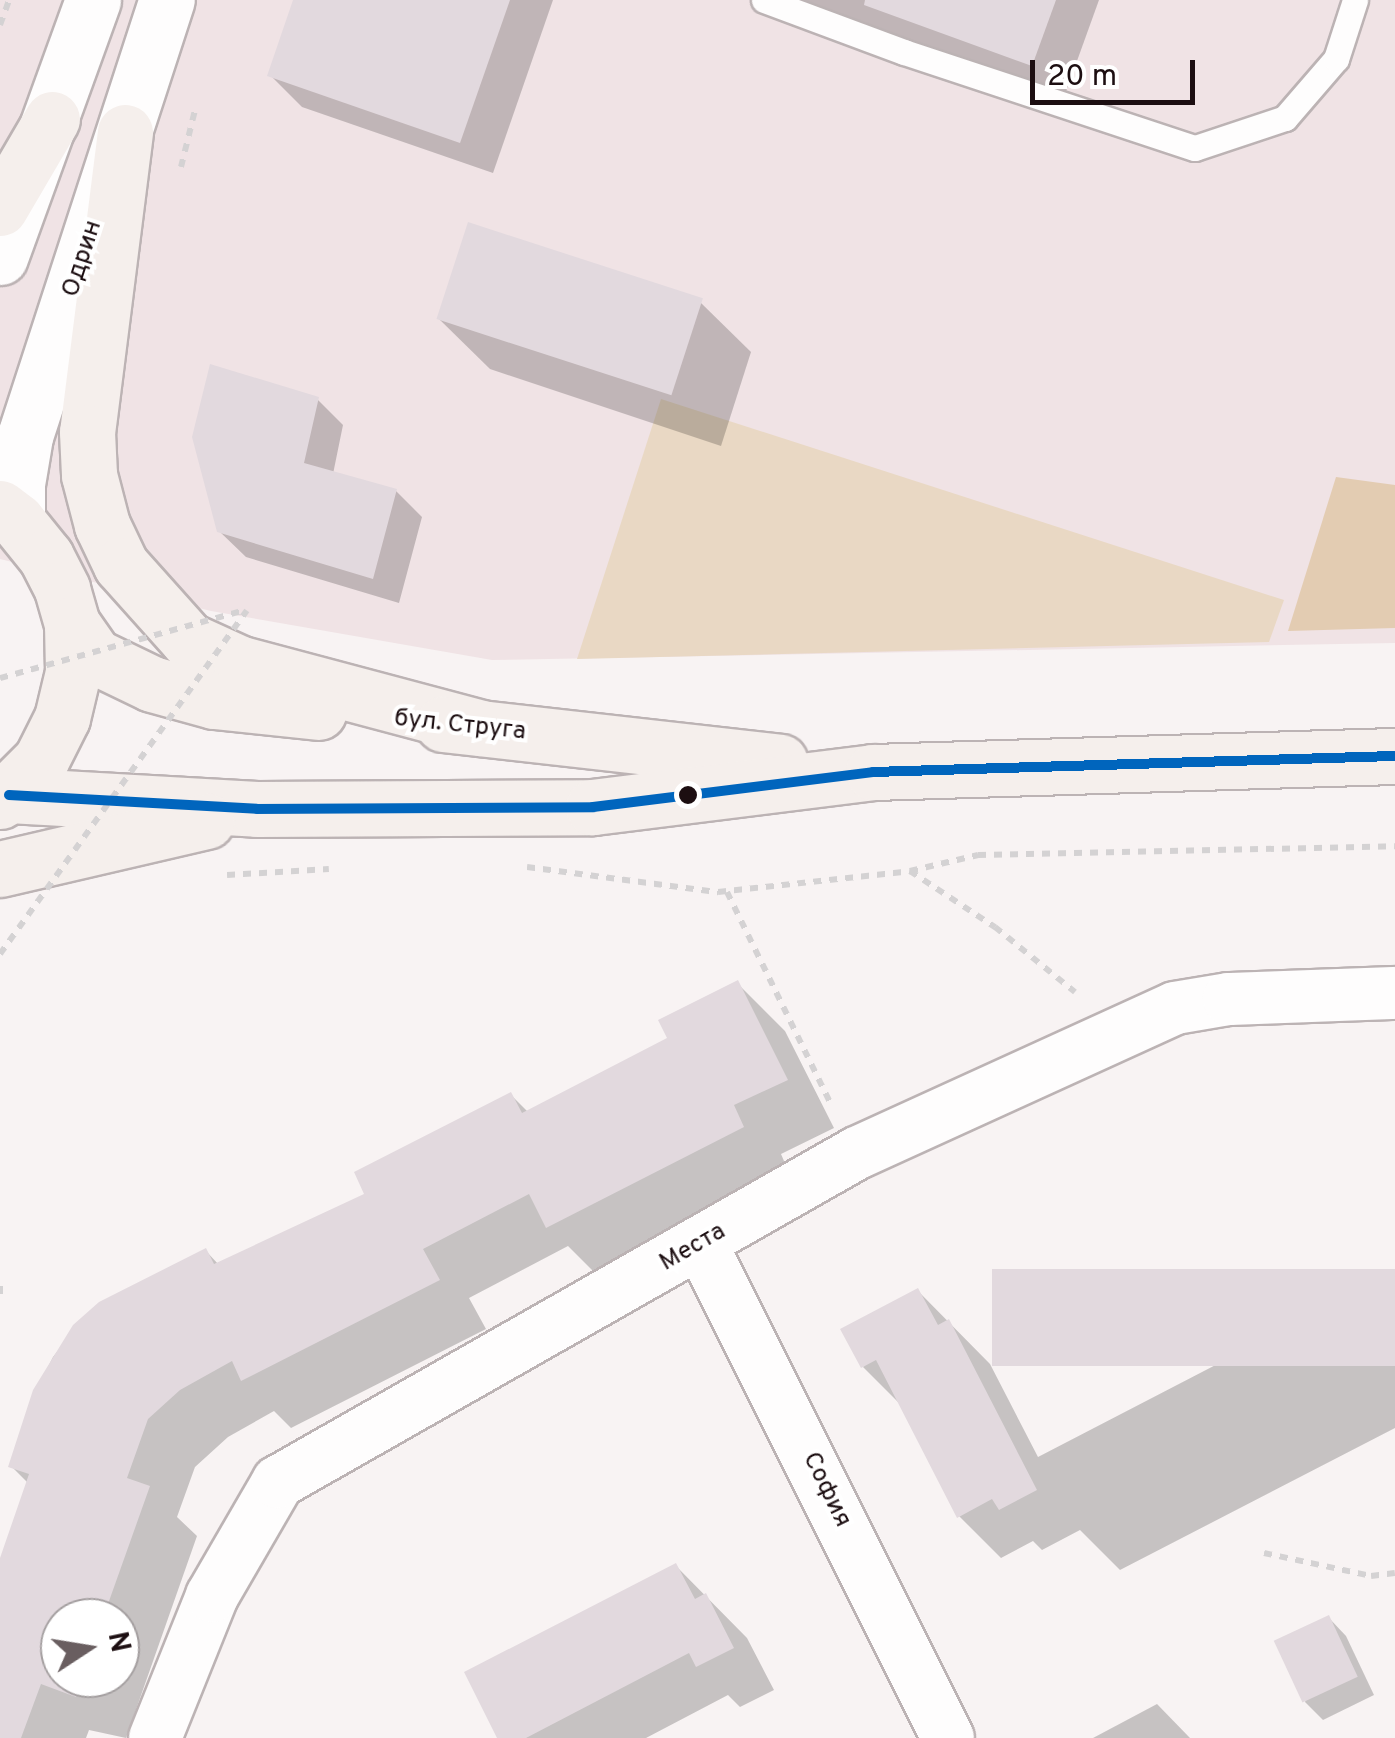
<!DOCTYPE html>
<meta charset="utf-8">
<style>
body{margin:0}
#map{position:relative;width:1395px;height:1738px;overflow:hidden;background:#f8f3f3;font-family:Overpass,sans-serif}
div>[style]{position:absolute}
.built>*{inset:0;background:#f0e3e5}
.green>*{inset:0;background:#e9d8c4}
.forest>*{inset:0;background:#e3ccb2}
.shadow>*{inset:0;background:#0003}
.building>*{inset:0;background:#e2d9de;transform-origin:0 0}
.path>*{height:6px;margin-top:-3px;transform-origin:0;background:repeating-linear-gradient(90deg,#d4d2d3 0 8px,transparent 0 16px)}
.roads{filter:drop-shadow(2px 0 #bcb3b4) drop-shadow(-2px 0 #bcb3b4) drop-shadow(0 2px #bcb3b4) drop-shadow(0 -2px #bcb3b4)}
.service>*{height:25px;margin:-12.5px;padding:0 12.5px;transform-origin:12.5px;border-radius:12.5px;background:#fefdfd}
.minor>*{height:52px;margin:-26px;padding:0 26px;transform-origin:26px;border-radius:26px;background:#fefdfd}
.secondary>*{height:55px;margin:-27.5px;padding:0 27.5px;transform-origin:27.5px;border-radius:27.5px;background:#fefdfd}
.primary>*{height:55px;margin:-27.5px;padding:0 27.5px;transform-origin:27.5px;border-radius:27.5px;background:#f5efec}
.path-bridge>*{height:6px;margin-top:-3px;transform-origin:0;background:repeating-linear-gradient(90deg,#d4d2d3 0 8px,transparent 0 16px)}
.bus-1>*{height:10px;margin:-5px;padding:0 5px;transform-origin:5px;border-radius:5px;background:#0065bd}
.dots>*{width:28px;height:28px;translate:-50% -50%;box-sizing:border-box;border:5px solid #fff;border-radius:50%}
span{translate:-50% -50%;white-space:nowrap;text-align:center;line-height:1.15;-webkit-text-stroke:8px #fff;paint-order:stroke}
.street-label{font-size:25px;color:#1c0e11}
.north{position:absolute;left:40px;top:1598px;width:100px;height:100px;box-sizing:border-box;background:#fff;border:2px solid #a49fa0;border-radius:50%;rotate:78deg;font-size:28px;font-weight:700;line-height:40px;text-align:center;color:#1c0e11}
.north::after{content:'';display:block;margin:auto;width:35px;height:45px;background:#695e60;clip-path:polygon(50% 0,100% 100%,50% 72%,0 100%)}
.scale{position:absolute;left:1030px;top:60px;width:165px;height:45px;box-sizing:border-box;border:5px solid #1c0e11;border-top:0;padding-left:12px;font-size:30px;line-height:35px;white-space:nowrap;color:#1c0e11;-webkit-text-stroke:8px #fff;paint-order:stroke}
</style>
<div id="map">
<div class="built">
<div style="clip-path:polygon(0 0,1395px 0,1395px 643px,492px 660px,211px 611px,0 559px)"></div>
</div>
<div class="green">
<div style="clip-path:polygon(661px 399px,1284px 600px,1269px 642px,577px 659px)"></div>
</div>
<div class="forest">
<div style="clip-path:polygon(1336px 477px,1395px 485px,1395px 628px,1288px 631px)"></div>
</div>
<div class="shadow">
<div style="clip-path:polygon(296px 0,553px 0,493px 173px,302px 107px,270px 75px)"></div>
<div style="clip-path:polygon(798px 0,1099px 0,1064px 97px)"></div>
<div style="clip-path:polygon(700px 302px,751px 352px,721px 446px,490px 369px,439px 319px)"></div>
<div style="clip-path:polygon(317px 399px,343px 425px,333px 474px,396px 491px,422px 517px,399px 603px,246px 557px,219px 531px)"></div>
<div style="clip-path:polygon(evenodd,737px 983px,785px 1031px,834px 1128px,781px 1154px,790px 1175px,596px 1274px,568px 1246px,469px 1298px,486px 1329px,291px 1428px,274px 1411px,228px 1437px,195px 1467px,177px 1517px,197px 1536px,126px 1738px,89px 1730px,86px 1738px,0 1738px,0 1566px,28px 1483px,11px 1466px,36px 1391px,53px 1357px,86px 1315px,206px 1251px,219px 1265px,367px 1195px,511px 1095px,528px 1112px,671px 1039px,737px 983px,60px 1618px,120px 1618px,120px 1678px,60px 1678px,60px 1618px)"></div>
<div style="clip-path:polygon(1395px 1272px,1395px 1428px,1120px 1570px,1080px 1530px,1042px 1550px,1033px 1541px,1001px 1558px,959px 1516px,903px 1407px,863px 1367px,918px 1291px,990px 1364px,1038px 1457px)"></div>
<div style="clip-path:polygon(676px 1566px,747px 1638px,774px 1690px,740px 1707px,728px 1695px,646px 1738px,500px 1738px)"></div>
<div style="clip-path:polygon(1329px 1618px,1346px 1636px,1374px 1695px,1323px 1720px,1305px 1702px)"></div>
<div style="clip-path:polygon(1157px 1704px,1190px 1738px,1093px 1738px)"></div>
</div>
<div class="building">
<div style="clip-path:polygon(293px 0,510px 0,460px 143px,267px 76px)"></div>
<div style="clip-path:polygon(865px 0,1056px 0,1032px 66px,864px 5px)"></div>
<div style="left:468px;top:222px;width:247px;height:102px;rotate:18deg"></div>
<div style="clip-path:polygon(210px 364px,319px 397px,304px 463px,397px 489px,373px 579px,217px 532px,192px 437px)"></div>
<div style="clip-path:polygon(738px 980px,788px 1080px,734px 1105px,744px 1127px,546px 1228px,529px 1194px,423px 1249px,440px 1280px,241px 1381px,232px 1361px,180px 1390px,148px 1419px,127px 1478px,150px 1486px,103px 1618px,60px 1618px,60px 1678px,82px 1678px,76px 1697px,41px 1684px,21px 1738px,0 1738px,0 1558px,29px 1474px,8px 1467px,33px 1390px,73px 1325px,99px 1302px,206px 1248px,214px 1264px,364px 1194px,354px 1172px,511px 1092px,522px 1113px,667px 1038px,658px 1020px)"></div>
<div style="left:1395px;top:1269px;width:97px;height:403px;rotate:90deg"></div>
<div style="clip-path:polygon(918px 1288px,938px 1325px,949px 1319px,1037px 1490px,999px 1510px,992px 1499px,957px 1518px,876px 1360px,861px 1368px,840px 1329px)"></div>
<div style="clip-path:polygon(676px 1563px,695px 1599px,706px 1593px,734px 1648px,696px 1667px,689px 1653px,526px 1738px,497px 1738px,464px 1672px)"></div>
<div style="left:1329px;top:1615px;width:68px;height:61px;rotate:65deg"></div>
</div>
<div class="path">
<div style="left:0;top:25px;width:27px;rotate:-70deg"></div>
<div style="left:181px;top:167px;width:63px;rotate:-76.2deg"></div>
<div style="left:527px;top:867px;width:193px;rotate:7.5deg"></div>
<div style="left:718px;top:892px;width:193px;rotate:-6.2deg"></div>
<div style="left:910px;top:871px;width:70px;rotate:-13.2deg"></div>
<div style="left:978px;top:855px;width:417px;rotate:-1.2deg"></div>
<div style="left:910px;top:871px;width:102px;rotate:33.4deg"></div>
<div style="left:995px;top:927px;width:103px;rotate:39.1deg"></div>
<div style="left:227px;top:875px;width:102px;rotate:-3.4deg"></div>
<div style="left:727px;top:892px;width:238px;rotate:63.9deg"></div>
<div style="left:0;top:1286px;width:8px;rotate:90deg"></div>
<div style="left:1264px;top:1553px;width:109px;rotate:12.1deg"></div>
<div style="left:1371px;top:1576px;width:24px;rotate:-7deg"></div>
</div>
<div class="roads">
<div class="service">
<div style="left:764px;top:0;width:149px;rotate:20.4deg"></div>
<div style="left:904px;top:52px;width:306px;rotate:18.3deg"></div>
<div style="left:1195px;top:148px;width:95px;rotate:-18.4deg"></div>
<div style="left:1285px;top:118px;width:78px;rotate:-49.2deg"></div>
<div style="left:1336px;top:59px;width:62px;rotate:-72.1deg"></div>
</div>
<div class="minor">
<div style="left:701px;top:1244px;width:552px;rotate:63.43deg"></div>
<div style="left:155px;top:1738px;width:153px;rotate:-68.1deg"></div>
<div style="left:212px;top:1596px;width:132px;rotate:-59.9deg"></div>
<div style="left:278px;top:1482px;width:666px;rotate:-29.61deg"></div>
<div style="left:857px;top:1153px;width:349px;rotate:-24.5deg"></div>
<div style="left:1175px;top:1008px;width:55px;rotate:-9.5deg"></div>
<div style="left:1229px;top:999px;width:166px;rotate:-2.1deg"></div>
</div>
<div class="secondary">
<div style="left:0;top:257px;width:273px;rotate:-70.1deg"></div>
<div style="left:17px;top:521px;width:37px;rotate:-90deg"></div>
<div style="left:17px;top:484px;width:49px;rotate:-80.5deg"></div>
<div style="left:25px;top:436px;width:459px;rotate:-72deg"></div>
</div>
<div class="primary">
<div style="left:125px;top:132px;width:302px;rotate:97.2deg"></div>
<div style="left:87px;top:432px;width:43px;rotate:87.3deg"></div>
<div style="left:89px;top:475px;width:52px;rotate:75.4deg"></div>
<div style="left:102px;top:525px;width:44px;rotate:64.6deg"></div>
<div style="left:121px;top:565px;width:101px;rotate:48.2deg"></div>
<div style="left:188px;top:640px;width:58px;rotate:24.4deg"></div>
<div style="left:241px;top:664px;width:248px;rotate:14.9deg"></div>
<div style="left:0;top:208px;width:103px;rotate:-59.7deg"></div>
<div style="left:0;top:508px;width:21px;rotate:37deg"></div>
<div style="left:17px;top:521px;width:46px;rotate:51.1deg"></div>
<div style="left:46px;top:557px;width:36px;rotate:63deg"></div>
<div style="left:62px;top:589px;width:36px;rotate:74deg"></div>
<div style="left:72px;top:624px;width:48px;rotate:88.8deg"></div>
<div style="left:73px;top:672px;width:47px;rotate:103.4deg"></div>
<div style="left:62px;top:718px;width:47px;rotate:116.6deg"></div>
<div style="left:41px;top:760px;width:58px;rotate:135deg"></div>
<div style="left:72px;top:624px;width:39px;rotate:55deg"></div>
<div style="left:94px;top:656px;width:64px;rotate:25.8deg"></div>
<div style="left:152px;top:684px;width:64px;rotate:15.3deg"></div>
<div style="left:214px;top:701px;width:105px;rotate:6deg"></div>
<div style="left:443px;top:724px;width:339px;rotate:6.4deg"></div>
<div style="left:9px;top:795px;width:248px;rotate:3.2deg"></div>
<div style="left:257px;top:809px;width:336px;rotate:-0.3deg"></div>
<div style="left:593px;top:807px;width:282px;rotate:-7.1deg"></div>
<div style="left:873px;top:772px;width:522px;rotate:-1.76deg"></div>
<div style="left:0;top:869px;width:212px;rotate:-13.1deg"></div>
</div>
</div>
<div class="path-bridge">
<div style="left:0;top:678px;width:254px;rotate:-15.5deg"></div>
<div style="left:0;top:954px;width:423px;rotate:-54.3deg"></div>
</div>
<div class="bus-1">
<div style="left:9px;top:795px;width:248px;rotate:3.2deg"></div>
<div style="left:257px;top:809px;width:336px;rotate:-0.3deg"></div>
<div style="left:593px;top:807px;width:282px;rotate:-7.1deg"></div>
<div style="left:873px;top:772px;width:522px;rotate:-1.76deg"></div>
</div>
<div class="dots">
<div style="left:688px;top:795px;background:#1c0e11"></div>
</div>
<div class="street-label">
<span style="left:83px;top:259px;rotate:-72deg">Одрин</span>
<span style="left:460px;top:726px;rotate:6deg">бул. Струга</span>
<span style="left:693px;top:1248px;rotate:-30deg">Места</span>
<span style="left:826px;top:1490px;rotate:64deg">София</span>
</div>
<div class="north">N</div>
<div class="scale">20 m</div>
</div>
